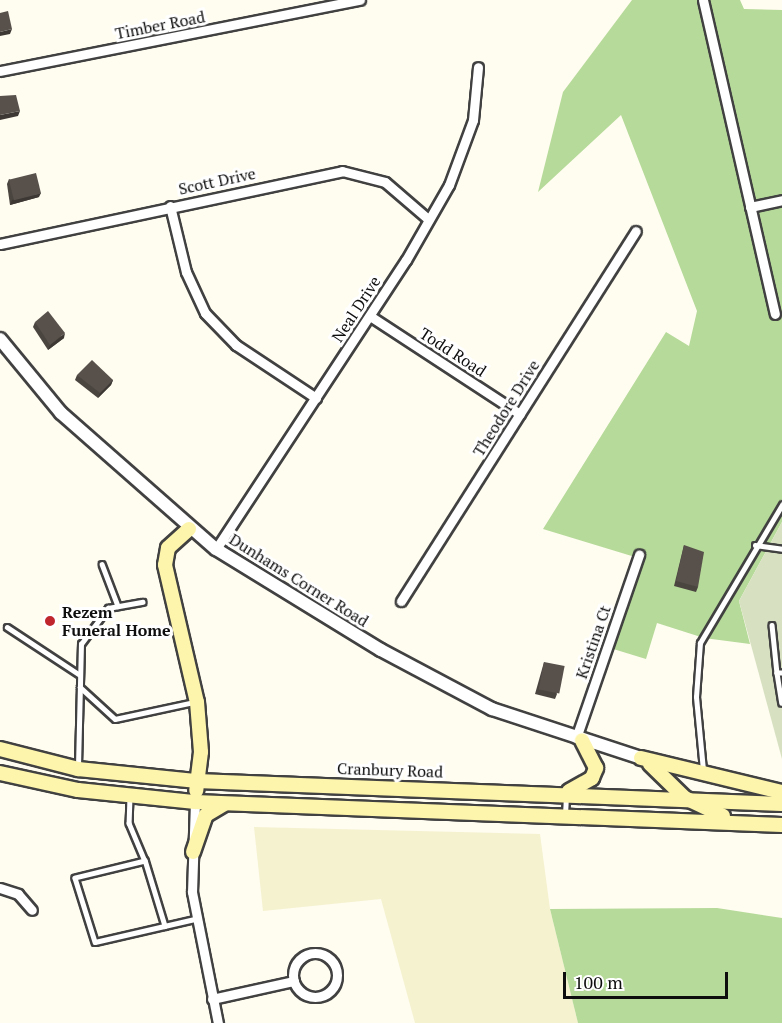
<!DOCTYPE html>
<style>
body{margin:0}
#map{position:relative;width:782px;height:1023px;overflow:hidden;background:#fffcf0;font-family:"PT Serif",serif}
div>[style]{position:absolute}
.farmland>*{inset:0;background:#f5f2d0}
.forest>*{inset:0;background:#b6da99}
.cemetery>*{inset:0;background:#d7e1c1}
.roads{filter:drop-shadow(2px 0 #414141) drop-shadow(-2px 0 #414141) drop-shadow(0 2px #414141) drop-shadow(0 -2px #414141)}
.service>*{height:4.5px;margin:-2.25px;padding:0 2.25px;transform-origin:2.25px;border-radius:2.25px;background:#fff}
.minor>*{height:9px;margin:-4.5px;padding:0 4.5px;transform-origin:4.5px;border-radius:4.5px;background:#fff}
.minor>.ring{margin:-4.5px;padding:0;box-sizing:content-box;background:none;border:9px solid #fff;border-radius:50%}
.tertiary>*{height:12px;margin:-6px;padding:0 6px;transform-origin:6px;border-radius:6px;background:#fff}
.secondary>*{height:14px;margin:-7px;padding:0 7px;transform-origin:7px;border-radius:7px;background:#fef5ac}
.wall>*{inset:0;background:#4b4540}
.shaded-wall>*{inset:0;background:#3d3834}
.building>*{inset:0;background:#57504b;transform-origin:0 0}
.dots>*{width:16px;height:16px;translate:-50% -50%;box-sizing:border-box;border:3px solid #fff;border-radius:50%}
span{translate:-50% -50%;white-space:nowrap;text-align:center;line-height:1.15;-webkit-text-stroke:6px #fff;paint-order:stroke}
.street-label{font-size:16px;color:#0e0e0e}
.poi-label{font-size:16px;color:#0e0e0e;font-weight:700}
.left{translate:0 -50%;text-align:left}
.scale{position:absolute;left:563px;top:972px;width:165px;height:27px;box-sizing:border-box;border:3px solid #0e0e0e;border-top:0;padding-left:8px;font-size:18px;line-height:21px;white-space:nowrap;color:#0e0e0e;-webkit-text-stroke:4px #fff;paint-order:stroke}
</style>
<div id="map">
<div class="farmland">
<div style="clip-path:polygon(254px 827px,540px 834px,550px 909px,578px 1023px,415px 1023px,381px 899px,263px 911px)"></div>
</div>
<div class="forest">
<div style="clip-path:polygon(632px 0,740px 0,744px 9px,782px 10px,782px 522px,739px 601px,750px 644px,704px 638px,657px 623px,646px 659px,610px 648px,635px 557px,543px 529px,666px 332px,689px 346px,697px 311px,621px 115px,538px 192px,563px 92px)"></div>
<div style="clip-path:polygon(717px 908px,782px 918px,782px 1023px,578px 1023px,550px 909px)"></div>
</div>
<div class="cemetery">
<div style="clip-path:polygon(782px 522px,782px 759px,739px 601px)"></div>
</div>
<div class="roads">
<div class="service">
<div style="left:755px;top:545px;width:27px;rotate:8deg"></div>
<div style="left:102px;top:564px;width:45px;rotate:69.1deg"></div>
<div style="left:772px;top:625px;width:48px;rotate:84.1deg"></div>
<div style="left:7px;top:627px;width:87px;rotate:33.3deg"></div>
<div style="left:782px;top:673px;width:5px;rotate:180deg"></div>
<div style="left:777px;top:673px;width:30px;rotate:81deg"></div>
<div style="left:80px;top:687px;width:47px;rotate:42.4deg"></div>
<div style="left:115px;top:719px;width:81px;rotate:-12.1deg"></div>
<div style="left:78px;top:766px;width:122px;rotate:-88.6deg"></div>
<div style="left:81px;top:644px;width:45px;rotate:-53.1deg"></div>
<div style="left:108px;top:608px;width:35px;rotate:-10deg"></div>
<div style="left:703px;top:770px;width:73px;rotate:-95.5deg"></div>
<div style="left:696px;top:697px;width:54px;rotate:-85.8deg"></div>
<div style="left:700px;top:643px;width:161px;rotate:-59.3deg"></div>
<div style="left:130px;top:797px;width:26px;rotate:92deg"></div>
<div style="left:129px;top:823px;width:41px;rotate:67.2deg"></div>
<div style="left:145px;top:861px;width:72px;rotate:166.3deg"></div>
<div style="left:75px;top:878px;width:67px;rotate:72.6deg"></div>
<div style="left:95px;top:942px;width:103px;rotate:-13deg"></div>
<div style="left:565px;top:815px;width:18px;rotate:-87deg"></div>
<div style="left:145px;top:860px;width:69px;rotate:73.1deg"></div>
</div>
<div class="minor">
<div style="left:703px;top:0;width:322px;rotate:77.1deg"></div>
<div style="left:0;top:71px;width:367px;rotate:-11.2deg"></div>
<div style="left:170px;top:206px;width:68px;rotate:76.4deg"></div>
<div style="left:186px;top:272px;width:45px;rotate:65.1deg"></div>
<div style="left:205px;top:313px;width:45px;rotate:45.9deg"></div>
<div style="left:236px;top:345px;width:96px;rotate:33.5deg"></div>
<div style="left:750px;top:207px;width:33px;rotate:-12deg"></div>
<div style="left:0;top:244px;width:350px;rotate:-12deg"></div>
<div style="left:342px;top:171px;width:44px;rotate:14.3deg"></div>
<div style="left:385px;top:182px;width:57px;rotate:40.7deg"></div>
<div style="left:370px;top:316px;width:179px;rotate:33.2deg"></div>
<div style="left:216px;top:549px;width:346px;rotate:-56.7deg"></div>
<div style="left:406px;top:260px;width:86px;rotate:-60.2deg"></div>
<div style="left:449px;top:185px;width:69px;rotate:-69.7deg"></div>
<div style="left:473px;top:120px;width:53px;rotate:-84.6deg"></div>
<div style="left:401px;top:601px;width:438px;rotate:-57.6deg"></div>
<div style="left:576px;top:738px;width:194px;rotate:-71deg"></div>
<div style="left:195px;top:802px;width:90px;rotate:91.9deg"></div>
<div style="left:192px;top:892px;width:134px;rotate:78.8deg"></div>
<div style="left:0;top:888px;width:19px;rotate:18deg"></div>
<div style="left:18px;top:894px;width:21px;rotate:49deg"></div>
<div class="ring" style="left:293px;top:953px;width:35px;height:35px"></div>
<div style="left:212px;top:999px;width:84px;rotate:-12.4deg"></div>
</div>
<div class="tertiary">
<div style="left:0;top:339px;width:96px;rotate:50.5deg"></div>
<div style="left:61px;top:413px;width:206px;rotate:41.3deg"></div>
<div style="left:216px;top:549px;width:193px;rotate:31.5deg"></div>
<div style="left:381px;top:650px;width:126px;rotate:28deg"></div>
<div style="left:492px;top:709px;width:157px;rotate:18.2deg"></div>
</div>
<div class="secondary">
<div style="left:189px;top:529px;width:28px;rotate:138deg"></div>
<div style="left:168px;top:548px;width:17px;rotate:100deg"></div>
<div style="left:165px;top:565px;width:141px;rotate:76.9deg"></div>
<div style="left:197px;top:702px;width:50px;rotate:85.4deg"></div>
<div style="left:201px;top:752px;width:39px;rotate:97deg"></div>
<div style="left:0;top:749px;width:81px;rotate:14.4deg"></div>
<div style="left:78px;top:769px;width:120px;rotate:5.8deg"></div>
<div style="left:197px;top:781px;width:585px;rotate:2.25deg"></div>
<div style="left:641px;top:758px;width:145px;rotate:13.6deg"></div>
<div style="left:650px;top:764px;width:49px;rotate:44.2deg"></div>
<div style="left:685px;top:798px;width:42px;rotate:25.3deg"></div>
<div style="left:0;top:773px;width:80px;rotate:12.3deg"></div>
<div style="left:78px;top:790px;width:118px;rotate:5.9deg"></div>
<div style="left:195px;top:802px;width:587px;rotate:2.24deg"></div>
<div style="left:569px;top:791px;width:26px;rotate:-29deg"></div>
<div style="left:592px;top:778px;width:11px;rotate:-68deg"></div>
<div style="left:596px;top:768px;width:31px;rotate:-117deg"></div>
<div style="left:193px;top:852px;width:39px;rotate:-71deg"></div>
<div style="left:206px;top:815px;width:21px;rotate:-31deg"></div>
</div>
</div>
<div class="wall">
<div style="clip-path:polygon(9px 179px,39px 197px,10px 205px,7px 184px)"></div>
<div style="clip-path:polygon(35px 322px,64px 338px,48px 350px,33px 327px)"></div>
<div style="clip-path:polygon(77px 375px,113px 380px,111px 385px,98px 398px,75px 380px)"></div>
<div style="clip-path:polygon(684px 545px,698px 587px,696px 592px,674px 586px)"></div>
<div style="clip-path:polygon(544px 662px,557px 694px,555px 699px,535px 694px)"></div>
</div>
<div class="shaded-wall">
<div style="clip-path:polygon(12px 29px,10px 34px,0 36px,0 32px)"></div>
<div style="clip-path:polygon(20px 111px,18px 116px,0 120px,0 115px)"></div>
<div style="clip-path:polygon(41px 193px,39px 197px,10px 205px,12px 200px)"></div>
<div style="clip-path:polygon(65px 333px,64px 338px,48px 350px,50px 345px)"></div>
<div style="clip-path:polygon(113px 380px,111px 385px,98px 398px,100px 393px)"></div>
</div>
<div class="building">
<div style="clip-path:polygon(8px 11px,12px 29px,0 32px,0 13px)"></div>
<div style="clip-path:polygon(16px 95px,20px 111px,0 115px,0 96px)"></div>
<div style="left:36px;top:173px;width:21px;height:28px;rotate:76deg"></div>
<div style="clip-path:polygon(48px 311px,65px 333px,50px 345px,35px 322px)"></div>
<div style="clip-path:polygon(92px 360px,113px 380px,100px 393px,77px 375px)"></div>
<div style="clip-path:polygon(684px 545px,704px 552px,698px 587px,676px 581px)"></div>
<div style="left:544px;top:662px;width:21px;height:28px;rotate:11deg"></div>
</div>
<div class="dots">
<div style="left:50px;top:621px;background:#bf262e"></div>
</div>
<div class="street-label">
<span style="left:160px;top:25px;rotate:-11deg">Timber Road</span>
<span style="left:217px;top:181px;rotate:-12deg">Scott Drive</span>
<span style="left:356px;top:309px;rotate:-57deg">Neal Drive</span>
<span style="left:453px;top:352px;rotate:33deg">Todd Road</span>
<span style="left:506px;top:408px;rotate:-58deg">Theodore Drive</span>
<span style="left:299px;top:580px;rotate:32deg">Dunhams Corner Road</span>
<span style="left:593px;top:642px;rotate:-71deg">Kristina Ct</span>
<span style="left:390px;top:770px;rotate:2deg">Cranbury Road</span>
</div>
<div class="poi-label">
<span class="left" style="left:62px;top:621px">Rezem<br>Funeral Home</span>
</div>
<div class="scale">100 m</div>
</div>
